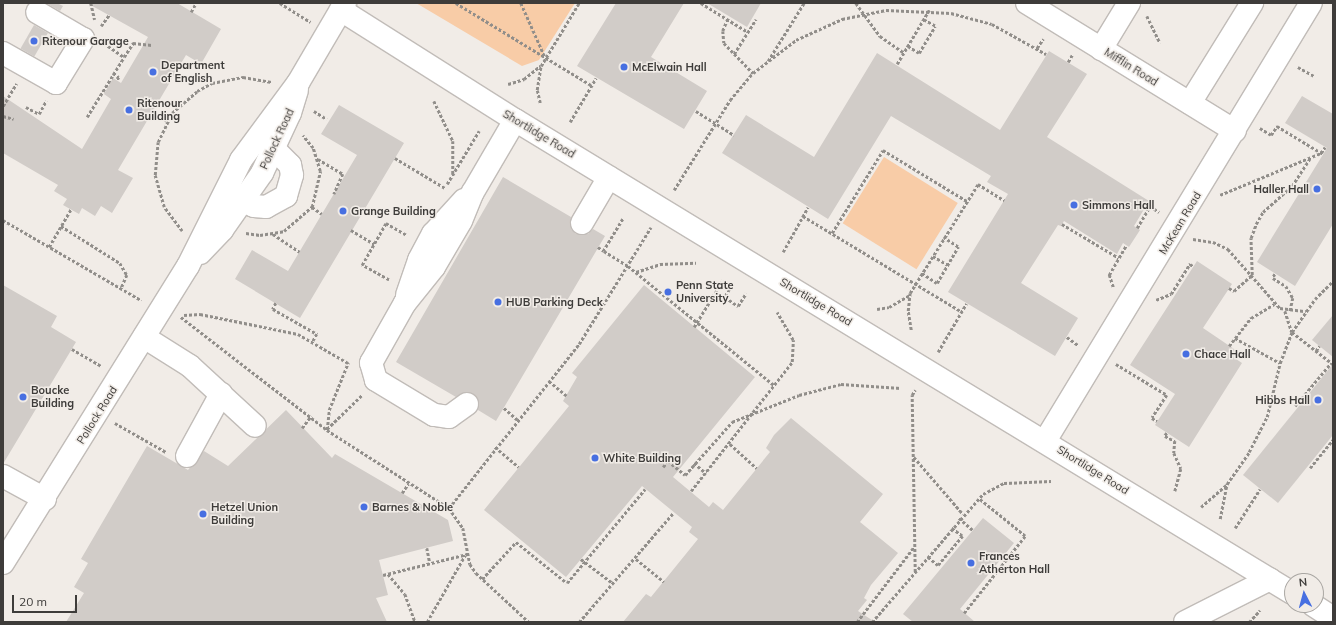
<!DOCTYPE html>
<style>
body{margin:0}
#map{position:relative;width:1336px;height:625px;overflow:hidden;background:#f1ece7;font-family:Mulish,sans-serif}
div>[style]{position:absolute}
.green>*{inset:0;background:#f8cca7;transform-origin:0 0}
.building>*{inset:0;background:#d1ccc8;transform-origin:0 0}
.path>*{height:2.5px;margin-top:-1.25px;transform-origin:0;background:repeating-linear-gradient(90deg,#918e8a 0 3px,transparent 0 5px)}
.roads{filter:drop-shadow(1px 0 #c1bcb8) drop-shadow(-1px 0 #c1bcb8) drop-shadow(0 1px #c1bcb8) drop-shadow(0 -1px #c1bcb8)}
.minor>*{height:22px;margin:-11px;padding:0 11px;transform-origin:11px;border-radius:11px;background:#fff}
.dots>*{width:11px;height:11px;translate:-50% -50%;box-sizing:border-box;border:2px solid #f1ece7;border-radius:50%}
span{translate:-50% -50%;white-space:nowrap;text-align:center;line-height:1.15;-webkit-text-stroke:3px #f1ece7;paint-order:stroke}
.poi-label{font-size:11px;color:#3e3c3a;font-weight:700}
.left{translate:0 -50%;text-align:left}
.right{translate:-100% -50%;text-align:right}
.street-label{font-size:11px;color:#3e3c3a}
.frame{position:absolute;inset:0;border:4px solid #3e3c3a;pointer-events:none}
.north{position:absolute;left:1284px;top:573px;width:40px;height:40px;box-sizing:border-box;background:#f1ece7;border:1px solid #a9a6a2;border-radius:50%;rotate:354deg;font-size:11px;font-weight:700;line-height:16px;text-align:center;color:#3e3c3a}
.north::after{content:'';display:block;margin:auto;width:14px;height:18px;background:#476fe1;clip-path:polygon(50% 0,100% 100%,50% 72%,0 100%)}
.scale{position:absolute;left:12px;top:595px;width:65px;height:18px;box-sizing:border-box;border:2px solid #3e3c3a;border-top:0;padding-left:5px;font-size:12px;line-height:14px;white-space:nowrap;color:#3e3c3a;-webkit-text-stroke:3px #f1ece7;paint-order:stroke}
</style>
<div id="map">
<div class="green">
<div style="clip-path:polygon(416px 3px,575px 3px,539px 60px,522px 66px)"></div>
<div style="left:884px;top:157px;width:87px;height:78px;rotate:32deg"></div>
</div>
<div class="building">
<div style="clip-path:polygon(46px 3px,57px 3px,63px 6px,60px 11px)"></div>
<div style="clip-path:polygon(87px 3px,177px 3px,221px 29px,201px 64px,186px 55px,118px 170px,133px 178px,112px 213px,101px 206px,95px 216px,82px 208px,79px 214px,63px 205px,67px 199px,54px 191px,58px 185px,3px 153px,3px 96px,82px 149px,111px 99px,104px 94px,113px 78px,121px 83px,148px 37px)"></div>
<div style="clip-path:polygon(616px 3px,684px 3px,651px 57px,707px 91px,684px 129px,577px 66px)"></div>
<div style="clip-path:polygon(707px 3px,761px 3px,747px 27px)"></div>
<div style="left:34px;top:25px;width:16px;height:27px;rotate:30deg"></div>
<div style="clip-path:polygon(1049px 51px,1087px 74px,1047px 137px,1149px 201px,1134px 226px,1140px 230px,1129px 247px,1123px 243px,1117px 254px,1064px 221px,1061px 226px,1058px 225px,1021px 283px,1078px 318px,1055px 356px,948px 292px,1008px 194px,987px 182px,991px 176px,891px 116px,828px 219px,722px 153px,746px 115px,814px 157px,877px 53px,1000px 130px)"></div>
<div style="clip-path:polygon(1302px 96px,1333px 114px,1333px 224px,1295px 286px,1257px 262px,1327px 148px,1285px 123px)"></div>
<div style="clip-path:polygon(339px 105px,404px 143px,300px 318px,235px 279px,252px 250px,288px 271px,357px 155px,321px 134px)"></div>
<div style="clip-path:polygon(503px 177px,571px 217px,571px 229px,576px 234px,588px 234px,593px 229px,605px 236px,496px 421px,478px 410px,479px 402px,472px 393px,456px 397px,396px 362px)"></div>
<div style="clip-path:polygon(1197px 261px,1232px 284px,1203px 328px,1237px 351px,1233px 357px,1242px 363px,1189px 447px,1155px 425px,1175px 394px,1130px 365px)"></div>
<div style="clip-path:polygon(3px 285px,57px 316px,51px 327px,76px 342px,3px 464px)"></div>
<div style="clip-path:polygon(644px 285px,755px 377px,673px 477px,709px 507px,713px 502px,723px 510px,770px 452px,766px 448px,774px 435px,791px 418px,883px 494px,860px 522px,898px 553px,871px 585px,864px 598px,867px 600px,858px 611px,875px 622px,623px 622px,646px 594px,651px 597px,698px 539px,689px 532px,692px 527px,642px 486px,566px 577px,484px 510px,569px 406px,563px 401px,577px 377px,572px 373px)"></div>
<div style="clip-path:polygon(1333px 315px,1333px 357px,1312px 340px)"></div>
<div style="clip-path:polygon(1333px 364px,1333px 435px,1278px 503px,1243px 475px)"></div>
<div style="clip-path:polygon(286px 410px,332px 458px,335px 454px,448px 520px,453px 541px,379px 560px,388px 595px,376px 598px,387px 622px,66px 622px,84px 593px,74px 587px,88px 563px,81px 559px,147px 446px,188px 470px,204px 451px,228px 466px)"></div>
<div style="clip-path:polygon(983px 518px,1014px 543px,960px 609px,975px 622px,913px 622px,903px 614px)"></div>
</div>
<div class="path">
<div style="left:91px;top:3px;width:17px;rotate:77deg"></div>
<div style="left:280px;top:3px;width:36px;rotate:32deg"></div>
<div style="left:456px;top:3px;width:158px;rotate:31.3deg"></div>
<div style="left:521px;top:3px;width:59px;rotate:66deg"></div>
<div style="left:701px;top:3px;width:55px;rotate:31.7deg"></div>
<div style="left:856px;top:3px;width:41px;rotate:54deg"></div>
<div style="left:880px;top:36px;width:29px;rotate:35deg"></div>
<div style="left:191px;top:12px;width:10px;rotate:-61deg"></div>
<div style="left:1147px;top:16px;width:30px;rotate:64deg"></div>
<div style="left:728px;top:19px;width:13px;rotate:113deg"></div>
<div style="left:723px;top:31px;width:12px;rotate:85deg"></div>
<div style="left:724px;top:43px;width:42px;rotate:46deg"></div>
<div style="left:101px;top:26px;width:14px;rotate:-54deg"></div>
<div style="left:104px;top:43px;width:24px;rotate:35deg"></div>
<div style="left:124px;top:57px;width:17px;rotate:-57deg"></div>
<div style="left:133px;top:43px;width:19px;rotate:6deg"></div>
<div style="left:908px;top:46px;width:13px;rotate:32deg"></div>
<div style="left:919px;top:53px;width:31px;rotate:-59deg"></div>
<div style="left:935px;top:26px;width:13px;rotate:-151deg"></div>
<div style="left:1037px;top:48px;width:11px;rotate:-56deg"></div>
<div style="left:734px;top:54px;width:41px;rotate:-57.8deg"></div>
<div style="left:768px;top:61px;width:68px;rotate:-58.2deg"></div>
<div style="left:1068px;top:62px;width:8px;rotate:-60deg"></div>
<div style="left:897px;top:64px;width:63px;rotate:-59.3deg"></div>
<div style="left:1298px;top:67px;width:18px;rotate:29deg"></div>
<div style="left:113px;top:73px;width:7px;rotate:34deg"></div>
<div style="left:119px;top:77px;width:4px;rotate:117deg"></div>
<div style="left:508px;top:84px;width:17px;rotate:-17deg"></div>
<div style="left:524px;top:79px;width:21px;rotate:-39deg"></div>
<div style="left:434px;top:101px;width:44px;rotate:64.6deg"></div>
<div style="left:453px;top:141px;width:33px;rotate:90deg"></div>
<div style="left:540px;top:103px;width:13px;rotate:-103deg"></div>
<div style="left:537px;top:90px;width:24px;rotate:-81deg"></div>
<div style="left:541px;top:66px;width:74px;rotate:-58.9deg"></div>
<div style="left:3px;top:106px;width:26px;rotate:-59deg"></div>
<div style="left:26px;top:107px;width:15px;rotate:28deg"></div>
<div style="left:39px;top:114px;width:15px;rotate:-62deg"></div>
<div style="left:314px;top:111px;width:15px;rotate:32deg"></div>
<div style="left:696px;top:111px;width:45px;rotate:32.3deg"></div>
<div style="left:152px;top:112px;width:17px;rotate:31deg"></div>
<div style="left:3px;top:116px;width:11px;rotate:15deg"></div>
<div style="left:87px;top:117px;width:70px;rotate:-58.3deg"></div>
<div style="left:570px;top:122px;width:51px;rotate:-59.4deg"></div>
<div style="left:1260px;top:128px;width:13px;rotate:32deg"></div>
<div style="left:1271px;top:135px;width:11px;rotate:-56deg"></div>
<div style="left:1277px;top:126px;width:54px;rotate:31.3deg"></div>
<div style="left:395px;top:158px;width:58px;rotate:31deg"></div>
<div style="left:318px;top:159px;width:29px;rotate:31deg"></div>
<div style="left:343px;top:174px;width:22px;rotate:114deg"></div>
<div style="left:447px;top:184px;width:62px;rotate:-58.9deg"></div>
<div style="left:674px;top:190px;width:106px;rotate:-58.1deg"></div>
<div style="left:730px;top:100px;width:35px;rotate:-50deg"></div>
<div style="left:753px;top:73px;width:54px;rotate:-37.5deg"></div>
<div style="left:796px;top:40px;width:51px;rotate:-24.5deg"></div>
<div style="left:842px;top:19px;width:45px;rotate:-11.6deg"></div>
<div style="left:886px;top:10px;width:65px;rotate:2.6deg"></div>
<div style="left:951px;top:13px;width:42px;rotate:15deg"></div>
<div style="left:992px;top:24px;width:62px;rotate:29.1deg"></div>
<div style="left:1220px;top:195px;width:109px;rotate:-22.6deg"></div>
<div style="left:1321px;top:153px;width:7px;rotate:-56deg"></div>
<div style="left:312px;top:207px;width:12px;rotate:35deg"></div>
<div style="left:803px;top:216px;width:186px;rotate:31.1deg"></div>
<div style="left:623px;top:219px;width:37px;rotate:121deg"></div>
<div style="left:604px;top:251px;width:28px;rotate:32deg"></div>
<div style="left:628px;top:266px;width:188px;rotate:39.2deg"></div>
<div style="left:3px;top:220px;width:160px;rotate:30.1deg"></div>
<div style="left:1062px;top:224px;width:66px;rotate:30.8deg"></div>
<div style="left:61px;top:226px;width:70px;rotate:32.1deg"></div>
<div style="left:120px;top:263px;width:14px;rotate:60deg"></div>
<div style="left:127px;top:275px;width:15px;rotate:113deg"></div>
<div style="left:1137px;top:228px;width:26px;rotate:-59deg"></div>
<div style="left:1150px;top:206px;width:11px;rotate:34deg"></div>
<div style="left:351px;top:230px;width:27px;rotate:31deg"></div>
<div style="left:182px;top:231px;width:30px;rotate:-127deg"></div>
<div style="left:164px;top:207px;width:33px;rotate:-106deg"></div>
<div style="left:155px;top:175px;width:33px;rotate:-85deg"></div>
<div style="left:158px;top:142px;width:32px;rotate:-64deg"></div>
<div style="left:172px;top:113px;width:33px;rotate:-41deg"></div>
<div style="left:197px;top:91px;width:17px;rotate:-28deg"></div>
<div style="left:212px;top:83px;width:32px;rotate:-11deg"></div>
<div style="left:243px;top:77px;width:29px;rotate:10deg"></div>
<div style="left:246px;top:233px;width:14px;rotate:8deg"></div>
<div style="left:260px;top:235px;width:24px;rotate:-9deg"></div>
<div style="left:284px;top:231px;width:37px;rotate:-41deg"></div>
<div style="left:312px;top:207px;width:37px;rotate:-77deg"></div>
<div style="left:320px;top:171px;width:24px;rotate:-107deg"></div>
<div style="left:313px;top:148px;width:16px;rotate:-130deg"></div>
<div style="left:832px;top:233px;width:97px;rotate:-58.4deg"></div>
<div style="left:883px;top:150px;width:98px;rotate:31.3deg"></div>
<div style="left:273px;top:234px;width:32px;rotate:34deg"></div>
<div style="left:1193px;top:239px;width:20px;rotate:9deg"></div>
<div style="left:1213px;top:242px;width:17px;rotate:25deg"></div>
<div style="left:1228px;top:249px;width:79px;rotate:48.6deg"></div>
<div style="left:1280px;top:308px;width:26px;rotate:7deg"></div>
<div style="left:49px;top:247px;width:44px;rotate:-59.9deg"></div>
<div style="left:598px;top:247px;width:7px;rotate:34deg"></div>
<div style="left:783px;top:252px;width:51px;rotate:-60.9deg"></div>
<div style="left:933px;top:256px;width:17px;rotate:31deg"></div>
<div style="left:636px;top:272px;width:25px;rotate:-18deg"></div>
<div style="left:660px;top:264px;width:36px;rotate:-2deg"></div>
<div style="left:922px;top:273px;width:18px;rotate:34deg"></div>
<div style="left:937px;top:283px;width:42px;rotate:-59.7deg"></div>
<div style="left:958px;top:247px;width:17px;rotate:-147deg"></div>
<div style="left:1275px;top:274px;width:4px;rotate:117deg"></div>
<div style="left:1273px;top:278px;width:15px;rotate:32deg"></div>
<div style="left:1286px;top:286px;width:14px;rotate:60deg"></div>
<div style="left:1293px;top:298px;width:14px;rotate:102deg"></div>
<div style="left:389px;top:280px;width:31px;rotate:-151deg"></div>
<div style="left:362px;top:265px;width:48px;rotate:-60.3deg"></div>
<div style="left:386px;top:223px;width:24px;rotate:30deg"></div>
<div style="left:732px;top:285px;width:14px;rotate:120deg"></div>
<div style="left:725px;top:297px;width:16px;rotate:35deg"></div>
<div style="left:738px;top:306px;width:15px;rotate:-58deg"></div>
<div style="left:1113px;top:287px;width:13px;rotate:-108deg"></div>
<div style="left:1109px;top:275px;width:34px;rotate:-60deg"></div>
<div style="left:1229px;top:288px;width:6px;rotate:31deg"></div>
<div style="left:1234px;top:291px;width:24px;rotate:-42deg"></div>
<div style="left:1252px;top:275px;width:37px;rotate:-92deg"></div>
<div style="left:1251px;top:238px;width:15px;rotate:-70deg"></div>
<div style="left:1256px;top:224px;width:14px;rotate:-60deg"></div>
<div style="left:1263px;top:212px;width:39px;rotate:-42deg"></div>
<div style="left:1292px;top:186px;width:33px;rotate:-57deg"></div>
<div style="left:1156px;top:300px;width:16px;rotate:-22deg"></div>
<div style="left:1171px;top:294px;width:36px;rotate:-58deg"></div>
<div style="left:1190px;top:264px;width:4px;rotate:34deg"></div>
<div style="left:276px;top:303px;width:7px;rotate:117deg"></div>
<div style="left:273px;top:309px;width:51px;rotate:29.6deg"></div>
<div style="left:317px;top:334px;width:10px;rotate:119deg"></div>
<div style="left:877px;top:309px;width:12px;rotate:-9deg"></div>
<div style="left:889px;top:307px;width:24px;rotate:-30deg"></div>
<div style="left:1285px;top:311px;width:22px;rotate:72deg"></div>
<div style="left:1292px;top:332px;width:52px;rotate:38deg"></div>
<div style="left:184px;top:315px;width:16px;rotate:-4deg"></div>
<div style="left:200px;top:314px;width:100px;rotate:11.5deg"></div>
<div style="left:298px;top:334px;width:58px;rotate:30.1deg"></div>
<div style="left:181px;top:317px;width:185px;rotate:37.7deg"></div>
<div style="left:327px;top:430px;width:145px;rotate:32.6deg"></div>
<div style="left:449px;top:508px;width:24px;rotate:55deg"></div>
<div style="left:463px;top:528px;width:37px;rotate:79deg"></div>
<div style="left:470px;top:564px;width:11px;rotate:56deg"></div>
<div style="left:476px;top:573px;width:72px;rotate:42.8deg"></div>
<div style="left:694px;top:327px;width:55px;rotate:-58.3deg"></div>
<div style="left:911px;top:330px;width:19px;rotate:-99deg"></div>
<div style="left:908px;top:311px;width:18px;rotate:-84deg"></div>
<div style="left:910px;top:293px;width:128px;rotate:-58deg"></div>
<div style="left:978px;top:184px;width:31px;rotate:32deg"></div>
<div style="left:1067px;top:337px;width:14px;rotate:36deg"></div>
<div style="left:1235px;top:338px;width:51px;rotate:29.1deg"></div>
<div style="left:1229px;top:346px;width:36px;rotate:-52deg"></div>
<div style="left:1251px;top:318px;width:27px;rotate:-31deg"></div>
<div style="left:72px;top:349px;width:34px;rotate:30deg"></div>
<div style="left:1316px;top:351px;width:6px;rotate:-59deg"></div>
<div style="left:938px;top:352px;width:56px;rotate:-59.7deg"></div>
<div style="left:1116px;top:364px;width:60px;rotate:31.3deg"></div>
<div style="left:1167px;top:395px;width:27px;rotate:123deg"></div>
<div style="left:1152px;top:418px;width:6px;rotate:31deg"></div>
<div style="left:549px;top:381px;width:23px;rotate:40deg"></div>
<div style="left:1295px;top:406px;width:56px;rotate:-50.1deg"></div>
<div style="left:504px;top:408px;width:18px;rotate:41deg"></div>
<div style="left:115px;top:423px;width:59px;rotate:29.6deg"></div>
<div style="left:302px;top:428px;width:15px;rotate:-53deg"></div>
<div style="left:327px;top:429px;width:49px;rotate:-44.2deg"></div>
<div style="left:327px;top:430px;width:20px;rotate:-84deg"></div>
<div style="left:329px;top:410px;width:51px;rotate:-68deg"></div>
<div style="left:1167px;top:433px;width:4px;rotate:124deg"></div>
<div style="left:1165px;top:436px;width:11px;rotate:27deg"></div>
<div style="left:1175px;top:441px;width:12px;rotate:95deg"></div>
<div style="left:1174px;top:453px;width:17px;rotate:66deg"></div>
<div style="left:1181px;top:469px;width:23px;rotate:105deg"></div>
<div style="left:730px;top:444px;width:36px;rotate:42deg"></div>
<div style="left:495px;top:447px;width:31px;rotate:40deg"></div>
<div style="left:914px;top:457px;width:75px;rotate:49.3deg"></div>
<div style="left:694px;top:463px;width:16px;rotate:40deg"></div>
<div style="left:663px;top:467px;width:8px;rotate:-50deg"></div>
<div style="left:668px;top:461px;width:22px;rotate:39deg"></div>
<div style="left:685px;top:475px;width:71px;rotate:-48.4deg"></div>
<div style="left:732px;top:422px;width:72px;rotate:-21.9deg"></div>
<div style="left:799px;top:395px;width:43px;rotate:-14.7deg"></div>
<div style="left:841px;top:384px;width:60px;rotate:3.8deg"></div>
<div style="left:1310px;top:468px;width:36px;rotate:-51deg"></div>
<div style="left:691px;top:491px;width:164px;rotate:-51.9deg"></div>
<div style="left:792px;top:362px;width:22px;rotate:-87deg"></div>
<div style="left:793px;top:340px;width:32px;rotate:-120deg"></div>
<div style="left:402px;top:493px;width:11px;rotate:-56deg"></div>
<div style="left:1201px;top:507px;width:35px;rotate:-41deg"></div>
<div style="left:1227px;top:484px;width:39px;rotate:-55deg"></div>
<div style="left:1249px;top:452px;width:39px;rotate:-63deg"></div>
<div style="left:1267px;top:417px;width:56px;rotate:-76.5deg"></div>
<div style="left:1280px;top:363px;width:33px;rotate:-69deg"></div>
<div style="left:1292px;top:332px;width:40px;rotate:-55.1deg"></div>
<div style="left:1315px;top:299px;width:25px;rotate:-45deg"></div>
<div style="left:449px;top:508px;width:209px;rotate:-51.6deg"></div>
<div style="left:579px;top:344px;width:137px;rotate:-58.4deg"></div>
<div style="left:959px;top:518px;width:18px;rotate:41deg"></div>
<div style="left:1220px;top:519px;width:36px;rotate:-79deg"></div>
<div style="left:1235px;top:528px;width:46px;rotate:-57.3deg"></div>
<div style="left:427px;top:548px;width:15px;rotate:79deg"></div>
<div style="left:928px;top:557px;width:13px;rotate:39deg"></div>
<div style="left:938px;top:565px;width:38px;rotate:-50deg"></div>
<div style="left:962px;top:536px;width:14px;rotate:-144deg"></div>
<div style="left:581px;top:559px;width:41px;rotate:37.1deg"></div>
<div style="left:636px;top:559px;width:36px;rotate:39deg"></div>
<div style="left:915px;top:572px;width:177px;rotate:-91deg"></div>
<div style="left:912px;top:395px;width:6px;rotate:-59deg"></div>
<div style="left:388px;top:574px;width:26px;rotate:50deg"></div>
<div style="left:405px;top:594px;width:30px;rotate:70deg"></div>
<div style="left:383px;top:575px;width:87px;rotate:-14deg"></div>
<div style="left:482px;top:579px;width:50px;rotate:-47.4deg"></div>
<div style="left:516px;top:542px;width:65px;rotate:38.8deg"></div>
<div style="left:567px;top:583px;width:122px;rotate:-50.3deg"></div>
<div style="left:964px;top:613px;width:98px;rotate:-51.6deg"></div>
<div style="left:1025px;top:536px;width:60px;rotate:-141deg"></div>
<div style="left:427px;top:622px;width:77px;rotate:-60.4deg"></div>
<div style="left:579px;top:622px;width:145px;rotate:-49.2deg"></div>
<div style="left:857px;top:622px;width:94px;rotate:-52.8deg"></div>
<div style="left:872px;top:622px;width:169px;rotate:-49.1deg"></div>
<div style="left:983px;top:494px;width:24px;rotate:-28deg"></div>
<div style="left:1004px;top:483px;width:47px;rotate:-2.4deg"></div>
<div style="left:1249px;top:622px;width:16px;rotate:-47deg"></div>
</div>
<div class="roads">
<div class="minor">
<div style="left:1027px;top:3px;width:244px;rotate:31.6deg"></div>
<div style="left:341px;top:10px;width:206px;rotate:32.3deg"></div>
<div style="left:515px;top:120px;width:910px;rotate:31.33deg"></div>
<div style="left:1101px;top:49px;width:54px;rotate:-58.7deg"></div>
<div style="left:3px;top:53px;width:61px;rotate:29.5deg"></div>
<div style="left:56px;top:83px;width:52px;rotate:-58.5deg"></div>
<div style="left:83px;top:39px;width:53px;rotate:-149.6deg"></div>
<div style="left:1190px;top:103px;width:118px;rotate:-58.2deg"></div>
<div style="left:231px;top:195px;width:25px;rotate:26deg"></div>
<div style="left:254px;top:206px;width:12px;rotate:5deg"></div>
<div style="left:266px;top:207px;width:23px;rotate:-29deg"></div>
<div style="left:286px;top:196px;width:22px;rotate:-74deg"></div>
<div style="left:292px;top:175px;width:10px;rotate:-101deg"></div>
<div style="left:290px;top:165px;width:23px;rotate:-135deg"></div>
<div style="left:582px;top:223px;width:53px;rotate:-59.6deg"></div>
<div style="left:200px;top:253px;width:32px;rotate:-46deg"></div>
<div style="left:222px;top:230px;width:70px;rotate:-54.9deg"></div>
<div style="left:262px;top:173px;width:66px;rotate:-65deg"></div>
<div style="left:290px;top:113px;width:24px;rotate:-73deg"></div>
<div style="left:407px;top:295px;width:37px;rotate:-71deg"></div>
<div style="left:419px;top:260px;width:30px;rotate:-62deg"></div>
<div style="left:433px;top:234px;width:46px;rotate:-47.6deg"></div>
<div style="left:144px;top:337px;width:54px;rotate:32.2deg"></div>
<div style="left:190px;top:366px;width:88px;rotate:42.7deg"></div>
<div style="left:467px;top:404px;width:22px;rotate:144deg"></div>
<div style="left:449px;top:417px;width:15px;rotate:-172deg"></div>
<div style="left:434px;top:415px;width:68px;rotate:-148.9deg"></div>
<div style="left:376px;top:380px;width:18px;rotate:-106deg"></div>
<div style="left:371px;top:363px;width:69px;rotate:-60.5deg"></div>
<div style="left:405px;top:303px;width:46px;rotate:-51.1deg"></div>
<div style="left:434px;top:267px;width:53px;rotate:-59.6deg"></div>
<div style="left:461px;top:221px;width:31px;rotate:-68deg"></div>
<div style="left:473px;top:192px;width:83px;rotate:-59.7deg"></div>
<div style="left:1045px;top:441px;width:512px;rotate:-58.73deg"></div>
<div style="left:187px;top:456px;width:71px;rotate:-61.3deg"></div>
<div style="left:3px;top:476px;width:48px;rotate:28.7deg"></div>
<div style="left:3px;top:563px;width:350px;rotate:-58.1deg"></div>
<div style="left:188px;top:266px;width:119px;rotate:-63.4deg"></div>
<div style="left:241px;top:160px;width:96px;rotate:-53.5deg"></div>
<div style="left:298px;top:83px;width:93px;rotate:-59.6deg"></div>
<div style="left:1313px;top:605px;width:24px;rotate:33deg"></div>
<div style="left:1185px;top:622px;width:95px;rotate:-26.8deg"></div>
</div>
</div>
<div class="dots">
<div style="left:34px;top:41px;background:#476fe1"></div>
<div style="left:624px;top:67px;background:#476fe1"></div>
<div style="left:153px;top:72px;background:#476fe1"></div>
<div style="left:129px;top:110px;background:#476fe1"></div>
<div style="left:1317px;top:189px;background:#476fe1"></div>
<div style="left:1074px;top:205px;background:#476fe1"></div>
<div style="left:343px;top:211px;background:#476fe1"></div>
<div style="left:668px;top:292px;background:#476fe1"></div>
<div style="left:498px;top:302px;background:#476fe1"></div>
<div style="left:1186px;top:354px;background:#476fe1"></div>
<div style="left:23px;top:397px;background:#476fe1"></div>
<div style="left:1318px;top:400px;background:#476fe1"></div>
<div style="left:595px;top:458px;background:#476fe1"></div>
<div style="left:364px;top:507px;background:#476fe1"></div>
<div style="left:203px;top:514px;background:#476fe1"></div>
<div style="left:971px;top:563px;background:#476fe1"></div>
</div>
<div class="poi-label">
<span class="left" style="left:42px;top:41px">Ritenour Garage</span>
<span class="left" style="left:161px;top:72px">Department<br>of English</span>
<span class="left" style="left:632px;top:67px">McElwain Hall</span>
<span class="left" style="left:137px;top:110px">Ritenour<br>Building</span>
<span class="right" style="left:1309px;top:189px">Haller Hall</span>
<span class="left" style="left:1082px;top:205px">Simmons Hall</span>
<span class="left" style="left:351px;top:211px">Grange Building</span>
<span class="left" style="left:676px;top:292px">Penn State<br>University</span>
<span class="left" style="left:506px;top:302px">HUB Parking Deck</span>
<span class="left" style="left:1194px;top:354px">Chace Hall</span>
<span class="left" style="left:31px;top:397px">Boucke<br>Building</span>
<span class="right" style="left:1310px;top:400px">Hibbs Hall</span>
<span class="left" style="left:603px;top:458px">White Building</span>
<span class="left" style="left:372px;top:507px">Barnes &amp; Noble</span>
<span class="left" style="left:211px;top:514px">Hetzel Union<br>Building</span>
<span class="left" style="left:979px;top:563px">Frances<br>Atherton Hall</span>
</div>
<div class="street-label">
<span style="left:1131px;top:67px;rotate:32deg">Mifflin Road</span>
<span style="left:539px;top:134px;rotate:31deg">Shortlidge Road</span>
<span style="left:277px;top:139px;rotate:-65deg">Pollock Road</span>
<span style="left:1180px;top:223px;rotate:-59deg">McKean Road</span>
<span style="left:816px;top:302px;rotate:31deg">Shortlidge Road</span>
<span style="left:97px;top:415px;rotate:-58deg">Pollock Road</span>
<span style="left:1093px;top:470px;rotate:32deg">Shortlidge Road</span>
</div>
<div class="frame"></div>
<div class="north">N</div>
<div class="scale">20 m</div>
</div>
